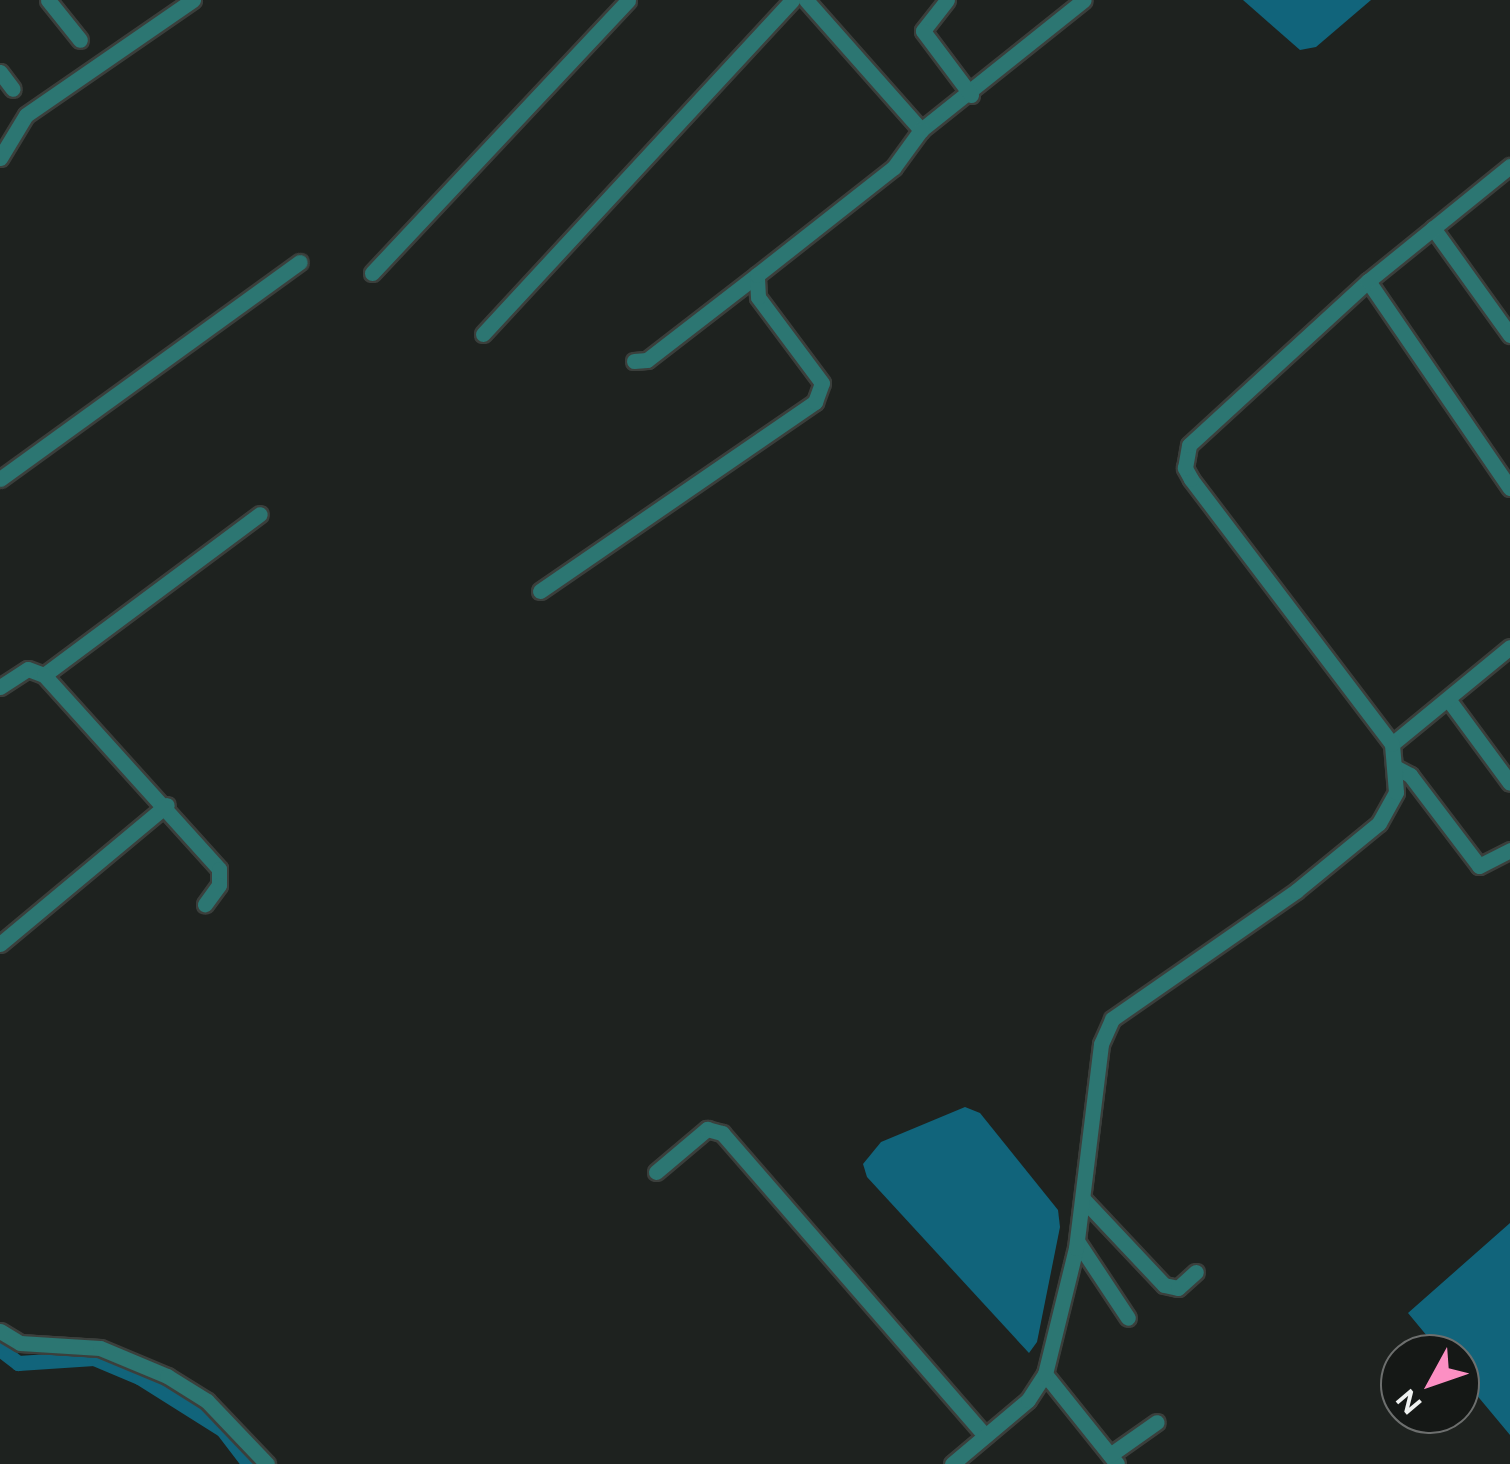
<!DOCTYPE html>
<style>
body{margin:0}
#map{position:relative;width:1510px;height:1464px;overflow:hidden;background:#1e221f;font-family:Figtree,sans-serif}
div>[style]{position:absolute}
.water>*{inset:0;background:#11647b}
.canal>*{height:15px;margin:-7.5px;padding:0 7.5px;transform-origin:7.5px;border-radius:7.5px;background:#11647b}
.roads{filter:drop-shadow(2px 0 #3b3f3c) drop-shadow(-2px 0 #3b3f3c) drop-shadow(0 2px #3b3f3c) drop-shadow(0 -2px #3b3f3c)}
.minor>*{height:15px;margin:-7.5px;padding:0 7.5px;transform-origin:7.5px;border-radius:7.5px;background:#2c7672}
span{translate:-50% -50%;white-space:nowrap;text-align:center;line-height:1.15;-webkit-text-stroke:9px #151816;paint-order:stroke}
.north{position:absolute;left:1380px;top:1334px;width:100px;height:100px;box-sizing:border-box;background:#151816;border:2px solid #6d6f6e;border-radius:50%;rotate:230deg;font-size:28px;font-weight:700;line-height:40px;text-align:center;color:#f0f2f1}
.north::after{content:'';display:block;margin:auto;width:35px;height:45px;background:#fc8fc3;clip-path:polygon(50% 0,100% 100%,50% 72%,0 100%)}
</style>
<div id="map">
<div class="water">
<div style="clip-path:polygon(1243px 0,1371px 0,1316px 47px,1300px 50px)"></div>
<div style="clip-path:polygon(965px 1107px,980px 1113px,1058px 1210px,1060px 1227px,1037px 1342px,1029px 1353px,867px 1177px,863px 1164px,881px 1142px)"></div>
<div style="clip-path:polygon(1510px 1223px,1510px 1435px,1460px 1375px,1460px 1354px,1442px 1354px,1408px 1313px)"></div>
</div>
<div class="canal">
<div style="left:0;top:1349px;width:23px;rotate:38deg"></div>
<div style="left:18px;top:1363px;width:76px;rotate:-3.8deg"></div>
<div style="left:94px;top:1358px;width:49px;rotate:22.9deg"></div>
<div style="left:139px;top:1377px;width:99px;rotate:32.2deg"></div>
<div style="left:223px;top:1430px;width:43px;rotate:52.6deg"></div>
</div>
<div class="roads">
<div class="minor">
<div style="left:48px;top:0;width:51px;rotate:51.3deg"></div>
<div style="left:806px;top:0;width:174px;rotate:48.5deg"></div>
<div style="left:921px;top:130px;width:208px;rotate:-38.6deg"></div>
<div style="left:947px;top:0;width:39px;rotate:128deg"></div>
<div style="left:923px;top:31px;width:80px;rotate:53.1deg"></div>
<div style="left:0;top:72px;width:21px;rotate:53deg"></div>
<div style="left:0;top:158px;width:50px;rotate:-58.8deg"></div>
<div style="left:26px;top:115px;width:203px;rotate:-34.6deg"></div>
<div style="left:1433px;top:228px;width:132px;rotate:54.3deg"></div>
<div style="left:372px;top:273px;width:374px;rotate:-46.8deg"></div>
<div style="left:1368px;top:281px;width:251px;rotate:55.6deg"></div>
<div style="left:483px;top:334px;width:455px;rotate:-47.2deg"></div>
<div style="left:634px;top:361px;width:13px;rotate:-4deg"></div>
<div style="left:647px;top:360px;width:139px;rotate:-37.7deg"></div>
<div style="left:0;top:479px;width:370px;rotate:-35.9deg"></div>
<div style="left:540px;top:591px;width:334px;rotate:-34.5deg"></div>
<div style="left:815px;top:402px;width:20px;rotate:-70deg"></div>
<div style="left:822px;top:383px;width:107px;rotate:-126.7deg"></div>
<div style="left:758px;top:297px;width:22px;rotate:-93deg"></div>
<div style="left:757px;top:275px;width:174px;rotate:-38.2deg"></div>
<div style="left:894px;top:167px;width:46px;rotate:-53.9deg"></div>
<div style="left:44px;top:675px;width:269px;rotate:-36.7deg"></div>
<div style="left:0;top:687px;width:33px;rotate:-33deg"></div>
<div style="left:28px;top:669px;width:17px;rotate:21deg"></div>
<div style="left:44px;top:675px;width:261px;rotate:47.9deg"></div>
<div style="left:219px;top:869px;width:16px;rotate:90deg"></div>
<div style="left:219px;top:885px;width:24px;rotate:126deg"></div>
<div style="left:1448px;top:699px;width:104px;rotate:53.6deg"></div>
<div style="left:1392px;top:744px;width:153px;rotate:-39.4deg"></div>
<div style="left:1397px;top:768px;width:15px;rotate:28deg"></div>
<div style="left:1410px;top:775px;width:114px;rotate:52.8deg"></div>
<div style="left:1479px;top:866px;width:35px;rotate:-27deg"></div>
<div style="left:0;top:944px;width:217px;rotate:-39.8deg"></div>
<div style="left:656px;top:1172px;width:67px;rotate:-40.1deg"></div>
<div style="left:707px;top:1129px;width:16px;rotate:15deg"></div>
<div style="left:722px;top:1133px;width:401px;rotate:49deg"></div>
<div style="left:1083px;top:1199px;width:118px;rotate:46.7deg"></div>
<div style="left:1164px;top:1285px;width:14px;rotate:12deg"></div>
<div style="left:1178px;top:1288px;width:24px;rotate:-42deg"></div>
<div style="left:1077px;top:1241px;width:92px;rotate:56.5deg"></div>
<div style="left:0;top:1331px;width:23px;rotate:31deg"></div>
<div style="left:20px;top:1343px;width:80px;rotate:3.6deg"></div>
<div style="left:100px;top:1348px;width:73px;rotate:22.7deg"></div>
<div style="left:167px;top:1376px;width:47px;rotate:32deg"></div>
<div style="left:207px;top:1401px;width:87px;rotate:46.4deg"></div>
<div style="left:1045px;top:1374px;width:115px;rotate:51.3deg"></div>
<div style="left:1110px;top:1455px;width:57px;rotate:-35.1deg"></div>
<div style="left:952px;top:1464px;width:99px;rotate:-40.1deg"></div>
<div style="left:1028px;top:1400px;width:31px;rotate:-57deg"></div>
<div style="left:1045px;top:1374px;width:130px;rotate:-76.2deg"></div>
<div style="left:1076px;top:1248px;width:206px;rotate:-83deg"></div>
<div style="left:1101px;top:1044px;width:27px;rotate:-66deg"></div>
<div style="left:1112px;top:1019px;width:224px;rotate:-34.8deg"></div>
<div style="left:1296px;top:891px;width:107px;rotate:-39.3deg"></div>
<div style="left:1379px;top:823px;width:35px;rotate:-61deg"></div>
<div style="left:1396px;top:792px;width:48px;rotate:-94.8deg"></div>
<div style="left:1392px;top:744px;width:333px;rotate:-127.2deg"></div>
<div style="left:1191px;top:479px;width:13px;rotate:-119deg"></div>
<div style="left:1185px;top:468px;width:23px;rotate:-80deg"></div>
<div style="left:1189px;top:445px;width:243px;rotate:-42.5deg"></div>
<div style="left:1368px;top:281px;width:183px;rotate:-39deg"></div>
</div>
</div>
<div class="north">N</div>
</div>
